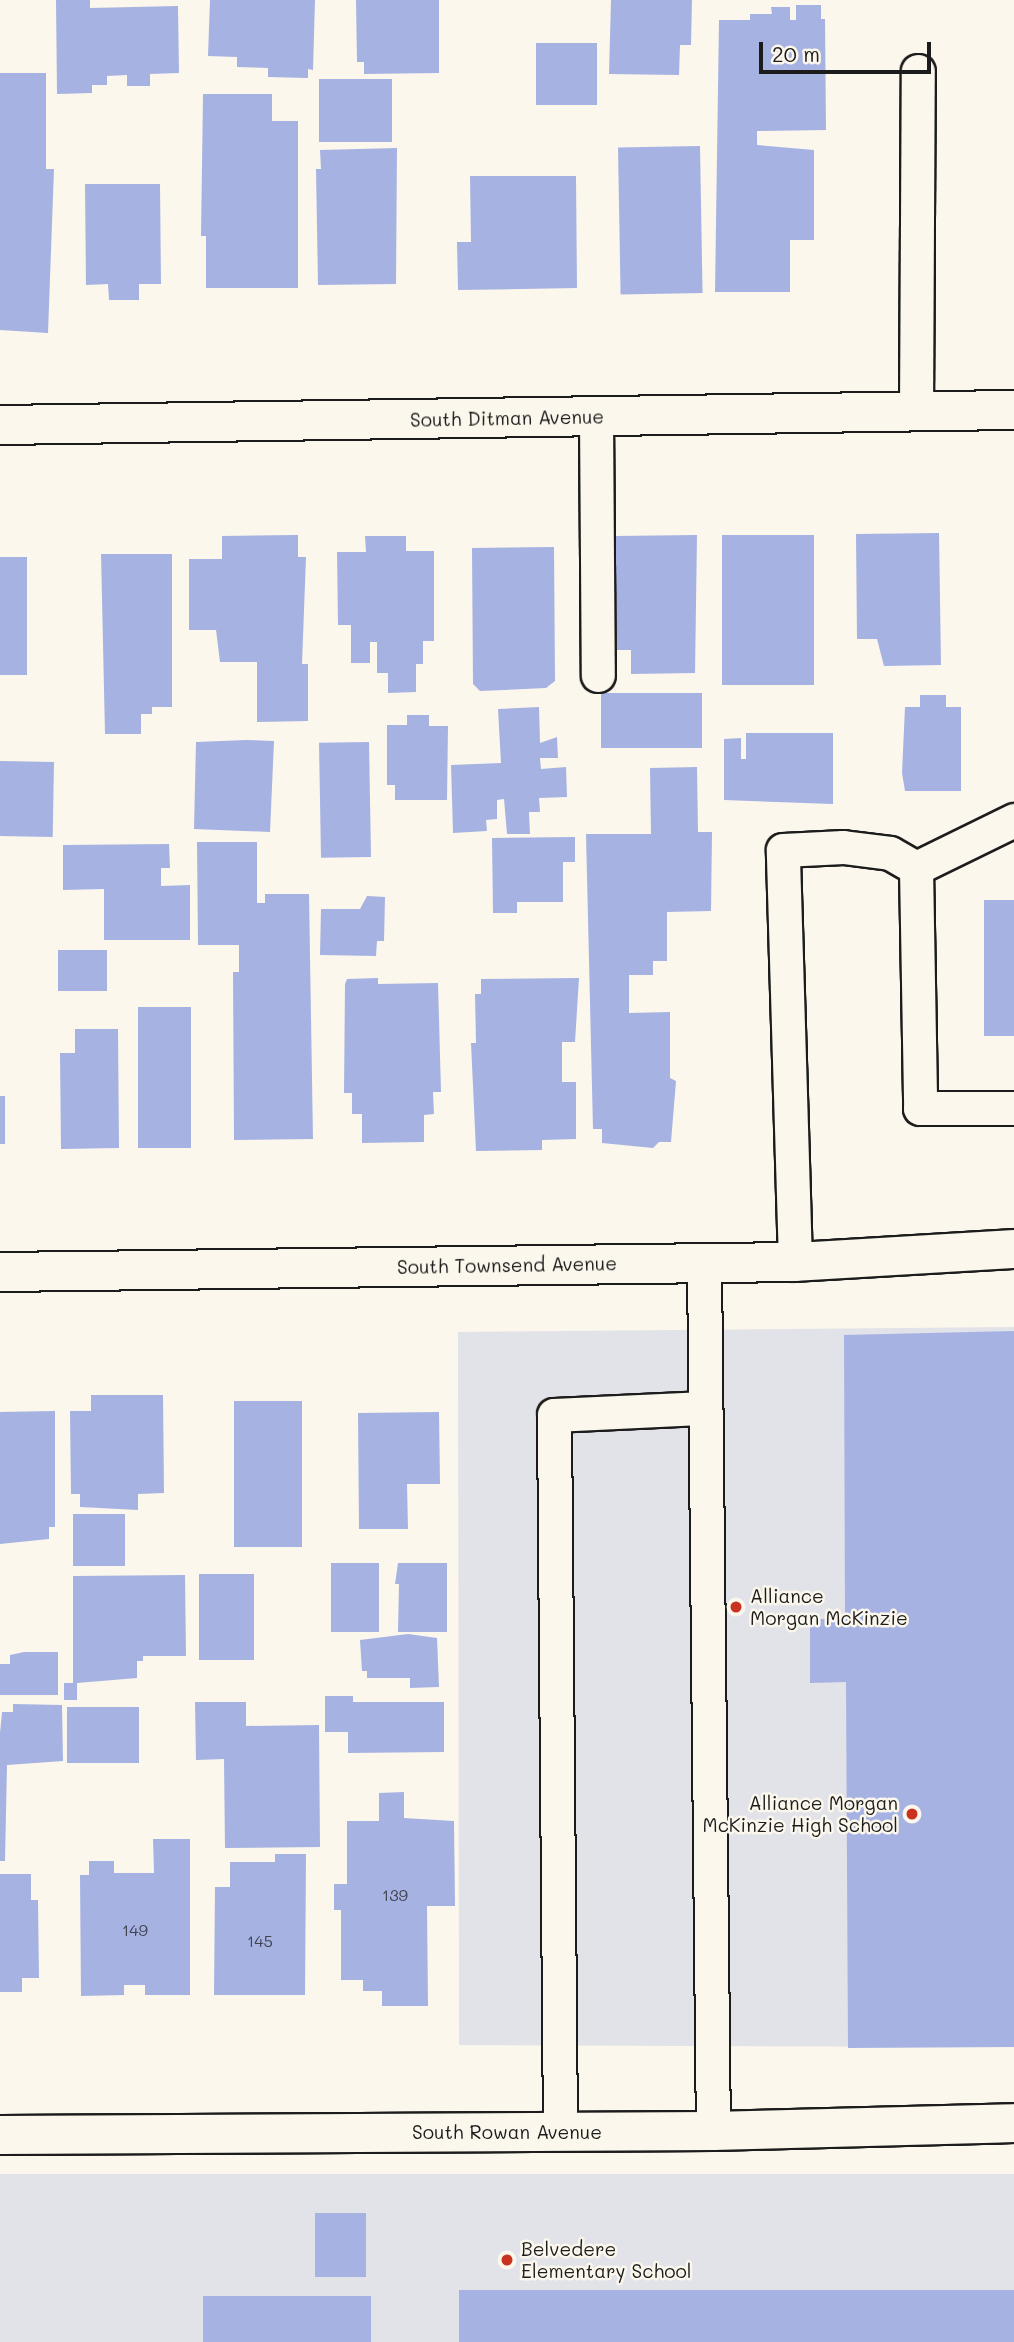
<!DOCTYPE html>
<style>
body{margin:0}
#map{position:relative;width:1014px;height:2342px;overflow:hidden;background:#fbf7ec;font-family:Mali,sans-serif}
div>[style]{position:absolute}
.built>*{inset:0;background:#e2e2e9;transform-origin:0 0}
.building>*{inset:0;background:#a6b2e2;transform-origin:0 0}
.roads{filter:drop-shadow(2px 0 #1c1c1c) drop-shadow(-2px 0 #1c1c1c) drop-shadow(0 2px #1c1c1c) drop-shadow(0 -2px #1c1c1c)}
.service>*{height:33px;margin:-16.5px;padding:0 16.5px;transform-origin:16.5px;border-radius:16.5px;background:#fbf7ec}
.minor>*{height:38px;margin:-19px;padding:0 19px;transform-origin:19px;border-radius:19px;background:#fbf7ec}
.tertiary>*{height:38px;margin:-19px;padding:0 19px;transform-origin:19px;border-radius:19px;background:#fbf7ec}
.dots>*{width:19px;height:19px;translate:-50% -50%;box-sizing:border-box;border:4px solid #fbf7ec;border-radius:50%}
span{translate:-50% -50%;white-space:nowrap;text-align:center;line-height:1.15;-webkit-text-stroke:5px #fbf7ec;paint-order:stroke}
.number-label{font-size:16px;color:#3e424e}
.number-label span{-webkit-text-stroke-width:0}
.street-label{font-size:19px;color:#1c1c1c}
.poi-label{font-size:19px;color:#1c1c1c}
.left{translate:0 -50%;text-align:left}
.right{translate:-100% -50%;text-align:right}
.scale{position:absolute;left:759px;top:42px;width:172px;height:32px;box-sizing:border-box;border:4px solid #1c1c1c;border-top:0;padding-left:9px;font-size:21px;line-height:24px;white-space:nowrap;color:#1c1c1c;-webkit-text-stroke:5px #fbf7ec;paint-order:stroke}
</style>
<div id="map">
<div class="built">
<div style="clip-path:polygon(1014px 1327px,1014px 1881px,978px 2047px,459px 2045px,458px 1332px)"></div>
<div style="left:1014px;top:2174px;width:168px;height:1014px;rotate:90deg"></div>
</div>
<div class="building">
<div style="clip-path:polygon(56px 0,90px 0,90px 8px,178px 6px,179px 73px,150px 74px,150px 86px,127px 86px,127px 75px,107px 76px,107px 85px,92px 85px,92px 93px,57px 94px)"></div>
<div style="clip-path:polygon(210px 0,315px 0,313px 70px,308px 69px,308px 78px,268px 77px,268px 68px,237px 67px,237px 57px,208px 56px)"></div>
<div style="clip-path:polygon(356px 0,439px 0,439px 73px,364px 74px,364px 62px,357px 62px)"></div>
<div style="clip-path:polygon(611px 0,692px 0,691px 45px,680px 45px,679px 75px,609px 74px)"></div>
<div style="clip-path:polygon(796px 5px,821px 5px,821px 19px,825px 19px,826px 130px,757px 131px,757px 145px,814px 150px,814px 240px,790px 240px,790px 292px,715px 292px,719px 20px,750px 20px,750px 14px,772px 14px,771px 7px,790px 7px,790px 20px,796px 20px)"></div>
<div style="left:536px;top:43px;width:61px;height:62px"></div>
<div style="clip-path:polygon(0 73px,46px 73px,46px 169px,54px 169px,48px 333px,0 330px)"></div>
<div style="left:319px;top:79px;width:73px;height:63px"></div>
<div style="clip-path:polygon(203px 94px,272px 94px,272px 121px,298px 121px,298px 288px,206px 288px,206px 236px,201px 236px)"></div>
<div style="left:700px;top:146px;width:147px;height:82px;rotate:89deg"></div>
<div style="clip-path:polygon(397px 148px,396px 284px,318px 285px,316px 169px,321px 169px,320px 150px)"></div>
<div style="clip-path:polygon(470px 176px,576px 176px,577px 288px,458px 290px,457px 242px,471px 242px)"></div>
<div style="clip-path:polygon(85px 184px,160px 184px,161px 284px,139px 284px,139px 300px,109px 300px,108px 284px,86px 285px)"></div>
<div style="clip-path:polygon(939px 533px,941px 665px,884px 666px,877px 639px,857px 639px,856px 534px)"></div>
<div style="clip-path:polygon(298px 535px,298px 557px,306px 557px,302px 664px,308px 664px,308px 721px,257px 722px,257px 662px,220px 662px,216px 630px,189px 630px,189px 559px,222px 559px,222px 536px)"></div>
<div style="clip-path:polygon(697px 535px,695px 673px,631px 674px,631px 650px,617px 650px,615px 536px)"></div>
<div style="left:722px;top:535px;width:92px;height:150px"></div>
<div style="clip-path:polygon(365px 536px,406px 536px,406px 551px,434px 551px,434px 641px,423px 641px,423px 664px,416px 664px,416px 692px,388px 693px,388px 673px,377px 673px,377px 642px,370px 642px,370px 663px,351px 663px,351px 625px,338px 625px,337px 552px,366px 552px)"></div>
<div style="clip-path:polygon(554px 547px,555px 681px,546px 688px,480px 691px,473px 684px,472px 548px)"></div>
<div style="clip-path:polygon(101px 554px,172px 554px,172px 707px,152px 707px,152px 714px,141px 714px,141px 734px,105px 734px)"></div>
<div style="left:0;top:557px;width:27px;height:118px"></div>
<div style="left:702px;top:693px;width:55px;height:101px;rotate:90deg"></div>
<div style="clip-path:polygon(920px 695px,946px 695px,946px 707px,961px 707px,961px 791px,905px 791px,902px 773px,905px 707px,920px 707px)"></div>
<div style="clip-path:polygon(539px 707px,540px 743px,557px 737px,558px 758px,540px 758px,541px 769px,566px 767px,567px 797px,539px 798px,540px 812px,529px 812px,530px 834px,507px 834px,504px 799px,497px 800px,497px 819px,486px 820px,487px 831px,453px 833px,451px 765px,501px 763px,498px 709px)"></div>
<div style="clip-path:polygon(407px 715px,429px 715px,429px 726px,448px 726px,447px 800px,395px 800px,395px 785px,387px 785px,387px 725px,407px 725px)"></div>
<div style="clip-path:polygon(746px 733px,833px 733px,833px 804px,724px 800px,724px 739px,741px 738px,741px 759px,746px 759px)"></div>
<div style="clip-path:polygon(246px 740px,274px 741px,270px 832px,194px 829px,196px 742px)"></div>
<div style="left:369px;top:742px;width:115px;height:50px;rotate:89deg"></div>
<div style="left:0;top:761px;width:54px;height:75px;rotate:1deg"></div>
<div style="clip-path:polygon(697px 767px,698px 832px,712px 832px,711px 911px,667px 912px,667px 961px,653px 961px,653px 975px,629px 975px,629px 1013px,670px 1012px,670px 1078px,676px 1081px,671px 1142px,659px 1142px,653px 1148px,602px 1143px,602px 1129px,593px 1129px,586px 834px,651px 834px,650px 768px)"></div>
<div style="clip-path:polygon(575px 837px,575px 862px,563px 862px,563px 902px,517px 902px,517px 913px,493px 913px,492px 838px)"></div>
<div style="clip-path:polygon(197px 842px,257px 842px,257px 903px,265px 903px,265px 894px,309px 894px,313px 1139px,234px 1140px,233px 972px,239px 972px,239px 945px,198px 945px)"></div>
<div style="clip-path:polygon(169px 844px,170px 868px,161px 868px,161px 886px,190px 885px,190px 940px,104px 940px,104px 889px,63px 890px,63px 845px)"></div>
<div style="clip-path:polygon(367px 896px,385px 897px,384px 941px,377px 941px,376px 956px,320px 955px,321px 909px,360px 909px)"></div>
<div style="left:984px;top:900px;width:30px;height:136px"></div>
<div style="left:58px;top:950px;width:49px;height:41px"></div>
<div style="clip-path:polygon(378px 978px,378px 984px,438px 983px,441px 1092px,433px 1092px,434px 1114px,424px 1115px,424px 1142px,362px 1143px,362px 1114px,352px 1114px,352px 1093px,344px 1093px,345px 984px,347px 979px)"></div>
<div style="clip-path:polygon(579px 978px,575px 1042px,562px 1042px,562px 1082px,576px 1082px,576px 1139px,542px 1140px,542px 1150px,476px 1151px,471px 1043px,476px 1043px,475px 994px,481px 994px,481px 979px)"></div>
<div style="left:191px;top:1007px;width:141px;height:53px;rotate:90deg"></div>
<div style="clip-path:polygon(75px 1029px,118px 1029px,119px 1148px,61px 1149px,60px 1053px,75px 1053px)"></div>
<div style="left:0;top:1096px;width:5px;height:48px"></div>
<div style="clip-path:polygon(1014px 1331px,1014px 2047px,848px 2048px,846px 1682px,810px 1683px,810px 1619px,845px 1619px,844px 1335px)"></div>
<div style="clip-path:polygon(91px 1395px,163px 1395px,164px 1493px,138px 1494px,138px 1510px,80px 1507px,80px 1494px,71px 1494px,70px 1411px,91px 1411px)"></div>
<div style="left:302px;top:1401px;width:146px;height:68px;rotate:90deg"></div>
<div style="clip-path:polygon(55px 1411px,55px 1527px,49px 1527px,49px 1539px,0 1544px,0 1412px)"></div>
<div style="clip-path:polygon(439px 1412px,440px 1484px,407px 1484px,408px 1529px,359px 1529px,358px 1413px)"></div>
<div style="left:73px;top:1514px;width:52px;height:52px"></div>
<div style="left:331px;top:1563px;width:48px;height:69px"></div>
<div style="clip-path:polygon(398px 1563px,447px 1563px,447px 1632px,398px 1632px,399px 1584px,395px 1584px)"></div>
<div style="left:199px;top:1574px;width:55px;height:86px"></div>
<div style="clip-path:polygon(185px 1575px,186px 1656px,143px 1656px,143px 1661px,137px 1661px,137px 1678px,77px 1683px,77px 1700px,64px 1700px,64px 1683px,73px 1683px,73px 1576px)"></div>
<div style="clip-path:polygon(408px 1634px,437px 1638px,439px 1687px,410px 1688px,410px 1678px,367px 1678px,367px 1671px,362px 1671px,360px 1640px)"></div>
<div style="clip-path:polygon(24px 1652px,58px 1652px,58px 1695px,0 1695px,0 1664px,10px 1664px,10px 1655px)"></div>
<div style="clip-path:polygon(325px 1696px,353px 1696px,353px 1702px,444px 1702px,444px 1752px,348px 1753px,348px 1732px,325px 1732px)"></div>
<div style="clip-path:polygon(195px 1702px,246px 1702px,246px 1726px,319px 1725px,320px 1847px,225px 1848px,224px 1759px,196px 1760px)"></div>
<div style="clip-path:polygon(13px 1704px,62px 1705px,63px 1761px,7px 1765px,5px 1861px,0 1861px,0 1733px,2px 1712px,13px 1712px)"></div>
<div style="left:67px;top:1707px;width:72px;height:56px"></div>
<div style="clip-path:polygon(404px 1792px,404px 1818px,454px 1821px,455px 1906px,427px 1906px,428px 2006px,382px 2006px,382px 1991px,363px 1991px,363px 1980px,341px 1980px,341px 1910px,334px 1910px,334px 1884px,347px 1884px,347px 1821px,379px 1821px,379px 1793px)"></div>
<div style="clip-path:polygon(153px 1839px,190px 1839px,190px 1995px,145px 1995px,145px 1985px,124px 1985px,124px 1995px,81px 1996px,80px 1875px,89px 1875px,89px 1861px,114px 1861px,114px 1873px,154px 1873px)"></div>
<div style="clip-path:polygon(275px 1854px,306px 1854px,305px 1995px,214px 1995px,215px 1887px,230px 1887px,230px 1862px,275px 1862px)"></div>
<div style="clip-path:polygon(0 1874px,31px 1874px,31px 1900px,38px 1900px,39px 1978px,22px 1978px,22px 1992px,0 1992px)"></div>
<div style="left:315px;top:2213px;width:51px;height:64px"></div>
<div style="left:1014px;top:2290px;width:52px;height:555px;rotate:90deg"></div>
<div style="left:371px;top:2296px;width:46px;height:168px;rotate:90deg"></div>
</div>
<div class="roads">
<div class="service">
<div style="left:916px;top:412px;width:341px;rotate:-89.7deg"></div>
<div style="left:596px;top:416px;width:259px;rotate:89.6deg"></div>
<div style="left:1014px;top:820px;width:109px;rotate:153.9deg"></div>
<div style="left:916px;top:868px;width:240px;rotate:89deg"></div>
<div style="left:920px;top:1108px;width:94px"></div>
<div style="left:795px;top:1262px;width:412px;rotate:-91.7deg"></div>
<div style="left:783px;top:850px;width:60px;rotate:-2.9deg"></div>
<div style="left:843px;top:847px;width:47px;rotate:7.3deg"></div>
<div style="left:890px;top:853px;width:30px;rotate:30deg"></div>
<div style="left:704px;top:1263px;width:868px;rotate:89.41deg"></div>
<div style="left:560px;top:2132px;width:717px;rotate:-90.48deg"></div>
<div style="left:554px;top:1415px;width:151px;rotate:-2.7deg"></div>
</div>
<div class="minor">
<div style="left:0;top:425px;width:1014px;rotate:-0.85deg"></div>
<div style="left:0;top:1272px;width:795px;rotate:-0.72deg"></div>
<div style="left:795px;top:1262px;width:219px;rotate:-3.4deg"></div>
</div>
<div class="tertiary">
<div style="left:0;top:2135px;width:713px;rotate:-0.32deg"></div>
<div style="left:713px;top:2131px;width:301px;rotate:-1.5deg"></div>
</div>
</div>
<div class="dots">
<div style="left:736px;top:1607px;background:#c8321e"></div>
<div style="left:912px;top:1814px;background:#c8321e"></div>
<div style="left:507px;top:2260px;background:#c8321e"></div>
</div>
<div class="number-label">
<span style="left:395px;top:1895px">139</span>
<span style="left:135px;top:1930px">149</span>
<span style="left:260px;top:1941px">145</span>
</div>
<div class="street-label">
<span style="left:507px;top:418px;rotate:-1deg">South Ditman Avenue</span>
<span style="left:507px;top:1265px;rotate:-1deg">South Townsend Avenue</span>
<span style="left:507px;top:2132px">South Rowan Avenue</span>
</div>
<div class="poi-label">
<span class="left" style="left:750px;top:1607px">Alliance<br>Morgan McKinzie</span>
<span class="right" style="left:898px;top:1814px">Alliance Morgan<br>McKinzie High School</span>
<span class="left" style="left:521px;top:2260px">Belvedere<br>Elementary School</span>
</div>
<div class="scale">20 m</div>
</div>
